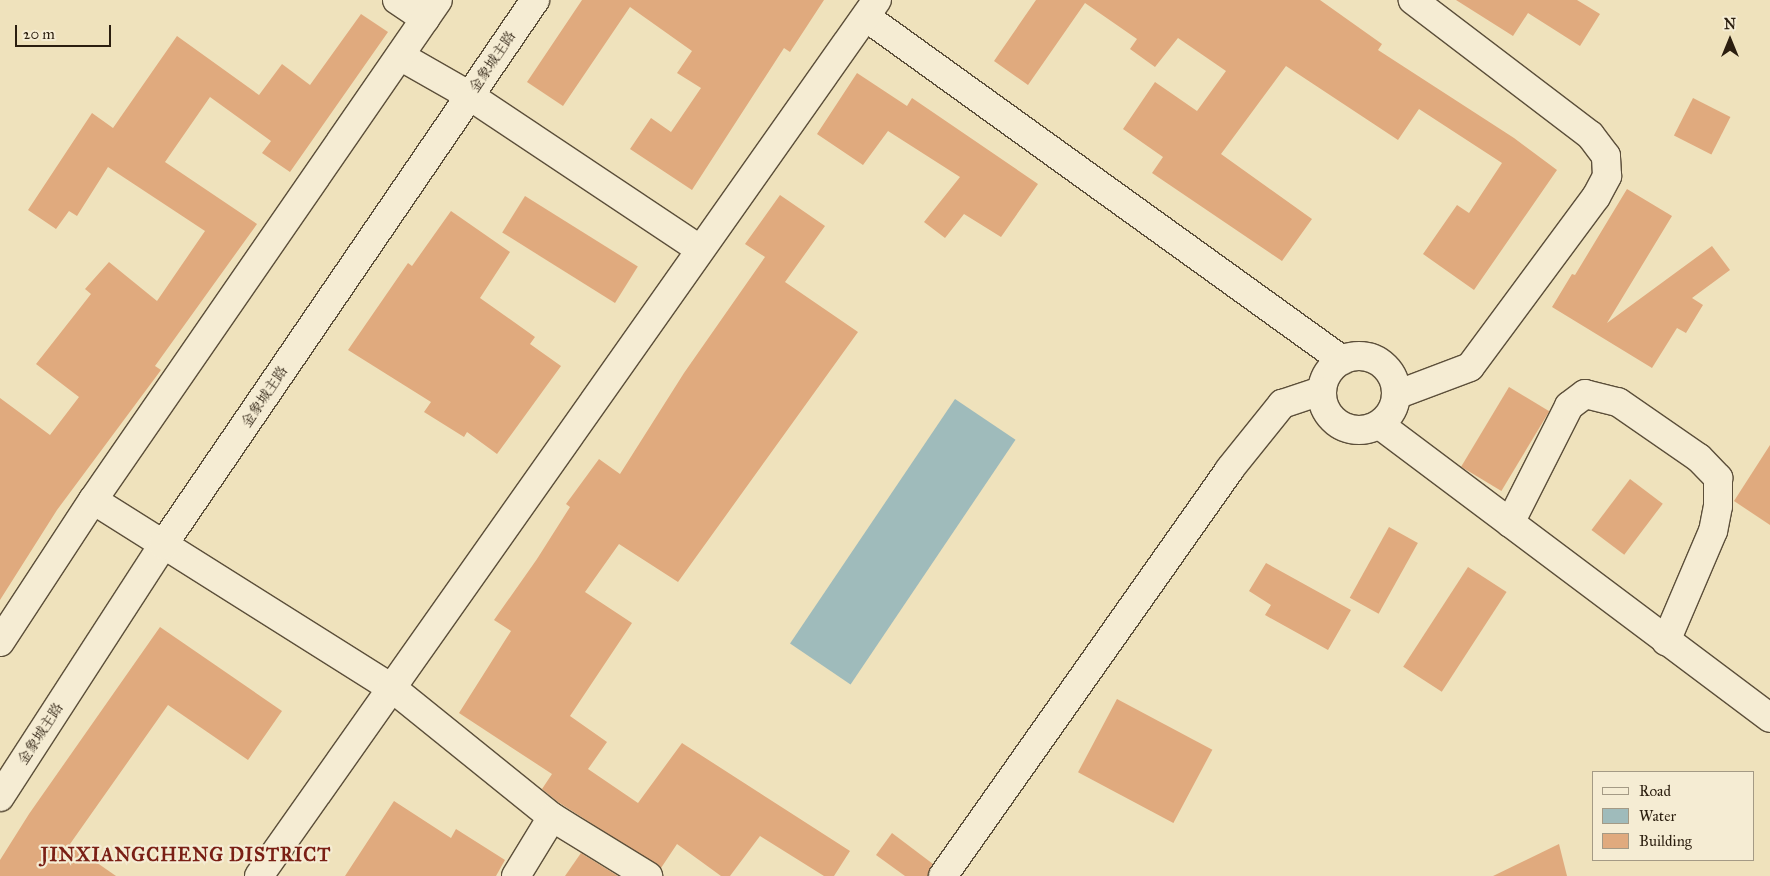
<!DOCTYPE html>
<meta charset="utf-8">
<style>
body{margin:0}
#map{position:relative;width:1770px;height:876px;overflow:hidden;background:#efe2bc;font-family:"IM FELL Great Primer","Noto Serif SC",serif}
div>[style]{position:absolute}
.water>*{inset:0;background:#9fbbbb;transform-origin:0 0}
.building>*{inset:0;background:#e0aa7e;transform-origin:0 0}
.roads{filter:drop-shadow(1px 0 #5c4f3a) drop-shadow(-1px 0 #5c4f3a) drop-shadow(0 1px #5c4f3a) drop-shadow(0 -1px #5c4f3a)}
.minor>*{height:28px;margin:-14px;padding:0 14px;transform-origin:14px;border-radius:14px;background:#f5ecd3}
.minor>.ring{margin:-14px;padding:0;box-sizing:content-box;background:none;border:28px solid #f5ecd3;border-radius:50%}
.secondary>*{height:28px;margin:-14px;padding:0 14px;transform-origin:14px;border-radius:14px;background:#f5ecd3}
span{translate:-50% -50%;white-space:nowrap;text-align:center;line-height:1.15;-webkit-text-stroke:4.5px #f5ecd3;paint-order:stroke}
.street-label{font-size:14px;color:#2b1e0f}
.district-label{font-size:19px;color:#7a1f14;font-weight:700;letter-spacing:1px}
.legend{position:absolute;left:1592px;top:771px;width:162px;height:90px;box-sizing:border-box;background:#f5ecd3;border:1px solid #a49a85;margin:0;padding:6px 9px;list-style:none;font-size:15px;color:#2b1e0f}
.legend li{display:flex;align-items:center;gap:10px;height:25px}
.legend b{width:25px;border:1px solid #a49a85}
.north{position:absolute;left:1705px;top:15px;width:50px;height:50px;-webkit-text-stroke:4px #f5ecd3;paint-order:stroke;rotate:0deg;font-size:14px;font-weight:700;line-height:20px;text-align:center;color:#2b1e0f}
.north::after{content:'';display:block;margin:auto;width:18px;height:22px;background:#2b1e0f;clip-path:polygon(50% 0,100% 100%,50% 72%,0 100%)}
.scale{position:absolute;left:15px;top:25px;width:96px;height:22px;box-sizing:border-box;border:2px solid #2b1e0f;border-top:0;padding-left:6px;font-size:15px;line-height:18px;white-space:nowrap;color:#2b1e0f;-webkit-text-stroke:4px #f5ecd3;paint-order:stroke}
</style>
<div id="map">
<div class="water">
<div style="left:955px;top:399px;width:73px;height:295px;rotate:34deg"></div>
</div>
<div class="building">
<div style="clip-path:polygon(582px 0,824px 0,790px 52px,784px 48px,692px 190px,630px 149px,651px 118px,671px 132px,701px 88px,677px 73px,692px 51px,630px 7px,563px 106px,527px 82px)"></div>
<div style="clip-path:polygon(1036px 0,1320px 0,1382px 44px,1378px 50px,1514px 138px,1557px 170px,1474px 290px,1423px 254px,1457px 205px,1469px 213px,1502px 163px,1419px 109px,1398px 140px,1286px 66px,1221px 154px,1312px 219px,1282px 261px,1152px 173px,1163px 157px,1123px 129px,1155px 82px,1197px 111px,1226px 71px,1178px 38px,1155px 67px,1130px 49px,1137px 39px,1085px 3px,1028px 85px,994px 61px)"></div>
<div style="clip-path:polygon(1456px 0,1577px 0,1600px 14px,1580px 46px,1528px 13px,1513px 36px)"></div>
<div style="clip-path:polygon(361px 14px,388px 32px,290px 172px,262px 153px,271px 141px,210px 97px,165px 162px,257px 224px,155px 366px,161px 370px,57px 510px,0 600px,0 398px,50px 435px,79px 397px,36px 364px,91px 294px,85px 289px,109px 262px,157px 301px,205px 231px,108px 167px,77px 216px,69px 211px,56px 229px,28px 210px,92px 113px,113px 128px,177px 36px,259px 95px,282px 64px,310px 85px)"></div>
<div style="clip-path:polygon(857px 73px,907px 106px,912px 98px,1038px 184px,1001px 237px,964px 214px,945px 238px,924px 222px,960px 177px,888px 131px,863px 165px,817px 134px)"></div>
<div style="left:1693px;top:98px;width:42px;height:42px;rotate:27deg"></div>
<div style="clip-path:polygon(1627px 189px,1672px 216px,1607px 323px,1712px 246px,1730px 270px,1692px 298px,1703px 305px,1686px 333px,1677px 328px,1652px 368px,1552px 307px,1572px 274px,1575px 275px)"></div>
<div style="clip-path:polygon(780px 195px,825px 226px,785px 282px,858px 332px,678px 582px,619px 544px,585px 592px,632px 623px,570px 716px,607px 742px,588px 769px,638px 803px,682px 743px,850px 851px,834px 876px,824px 876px,760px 836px,730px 876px,721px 876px,677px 844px,661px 868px,558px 802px,542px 789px,552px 774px,459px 713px,511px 631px,494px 620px,537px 559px,570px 507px,566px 504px,599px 459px,620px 474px,684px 373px,765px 257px,745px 244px)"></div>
<div style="left:525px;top:196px;width:133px;height:43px;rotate:32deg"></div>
<div style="clip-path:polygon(451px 211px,510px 252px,480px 298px,535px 337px,530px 344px,561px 366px,497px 454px,467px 432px,464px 437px,424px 412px,431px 402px,348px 350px,408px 263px,412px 266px)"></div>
<div style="left:1509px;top:387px;width:47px;height:93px;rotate:31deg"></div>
<div style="clip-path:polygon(1770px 445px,1770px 525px,1734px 501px)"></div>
<div style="left:1630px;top:479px;width:41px;height:64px;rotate:37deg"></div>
<div style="left:1389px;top:527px;width:33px;height:81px;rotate:29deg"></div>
<div style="clip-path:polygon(1266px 563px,1351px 610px,1328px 650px,1265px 615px,1271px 605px,1249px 591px)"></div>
<div style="left:1468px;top:567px;width:46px;height:119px;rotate:33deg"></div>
<div style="clip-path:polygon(160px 627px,282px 711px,248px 760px,168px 705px,70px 844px,116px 876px,0 876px,0 860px,29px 814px)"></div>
<div style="left:1117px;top:699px;width:108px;height:83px;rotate:28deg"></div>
<div style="clip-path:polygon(394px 801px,451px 838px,456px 829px,505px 860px,496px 876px,345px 876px)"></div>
<div style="clip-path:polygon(892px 833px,933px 864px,928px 876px,905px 876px,876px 855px)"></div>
<div style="clip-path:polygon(1559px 844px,1567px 876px,1493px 876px)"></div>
<div style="clip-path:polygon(581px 853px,618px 876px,565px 876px)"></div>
</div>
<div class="roads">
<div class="minor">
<div style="left:397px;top:0;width:34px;rotate:34deg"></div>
<div style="left:866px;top:17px;width:587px;rotate:35.78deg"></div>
<div style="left:400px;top:56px;width:81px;rotate:29.7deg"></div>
<div style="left:470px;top:96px;width:275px;rotate:33.7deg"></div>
<div class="ring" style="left:1322px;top:356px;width:46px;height:46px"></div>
<div style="left:1396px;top:395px;width:79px;rotate:-20.7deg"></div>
<div style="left:1470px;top:367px;width:212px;rotate:-53.5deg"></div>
<div style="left:1596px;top:197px;width:24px;rotate:-62deg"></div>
<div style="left:1607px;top:176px;width:20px;rotate:-93deg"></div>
<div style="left:1606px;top:156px;width:26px;rotate:-127deg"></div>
<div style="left:1590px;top:135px;width:223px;rotate:-142.7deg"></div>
<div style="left:1380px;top:425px;width:488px;rotate:36.9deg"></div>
<div style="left:93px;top:500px;width:353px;rotate:32.2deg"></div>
<div style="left:392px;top:688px;width:206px;rotate:38.9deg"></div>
<div style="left:552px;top:817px;width:113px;rotate:31.6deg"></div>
<div style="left:1510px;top:523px;width:131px;rotate:-63.2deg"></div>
<div style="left:1569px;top:406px;width:20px;rotate:-37deg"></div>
<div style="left:1585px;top:394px;width:34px;rotate:14deg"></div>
<div style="left:1618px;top:402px;width:98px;rotate:34.7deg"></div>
<div style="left:1699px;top:458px;width:28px;rotate:46deg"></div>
<div style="left:1718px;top:478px;width:28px;rotate:90deg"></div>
<div style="left:1718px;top:506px;width:25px;rotate:101deg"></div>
<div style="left:1713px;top:531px;width:120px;rotate:113.1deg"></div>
<div style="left:259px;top:876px;width:1072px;rotate:-54.8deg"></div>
<div style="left:516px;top:876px;width:69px;rotate:-58.6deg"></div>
<div style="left:943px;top:876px;width:497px;rotate:-54.8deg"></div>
<div style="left:1229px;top:470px;width:85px;rotate:-51.2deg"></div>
<div style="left:1282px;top:404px;width:41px;rotate:-18.4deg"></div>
</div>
<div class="secondary">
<div style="left:0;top:642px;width:170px;rotate:-56.8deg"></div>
<div style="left:93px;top:500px;width:607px;rotate:-55.39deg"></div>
<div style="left:0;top:797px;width:300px;rotate:-57.1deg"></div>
<div style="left:163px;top:545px;width:660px;rotate:-55.68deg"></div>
</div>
</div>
<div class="street-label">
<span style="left:493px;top:62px;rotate:-56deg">金象城主路</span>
<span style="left:265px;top:397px;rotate:-56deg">金象城主路</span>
<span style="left:41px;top:734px;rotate:-57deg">金象城主路</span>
</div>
<div class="district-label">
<span style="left:186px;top:855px">JINXIANGCHENG DISTRICT</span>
</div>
<ul class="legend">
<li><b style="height:6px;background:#f5ecd3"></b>Road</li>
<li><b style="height:14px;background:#9fbbbb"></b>Water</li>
<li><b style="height:14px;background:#e0aa7e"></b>Building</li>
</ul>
<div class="north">N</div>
<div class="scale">20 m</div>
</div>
